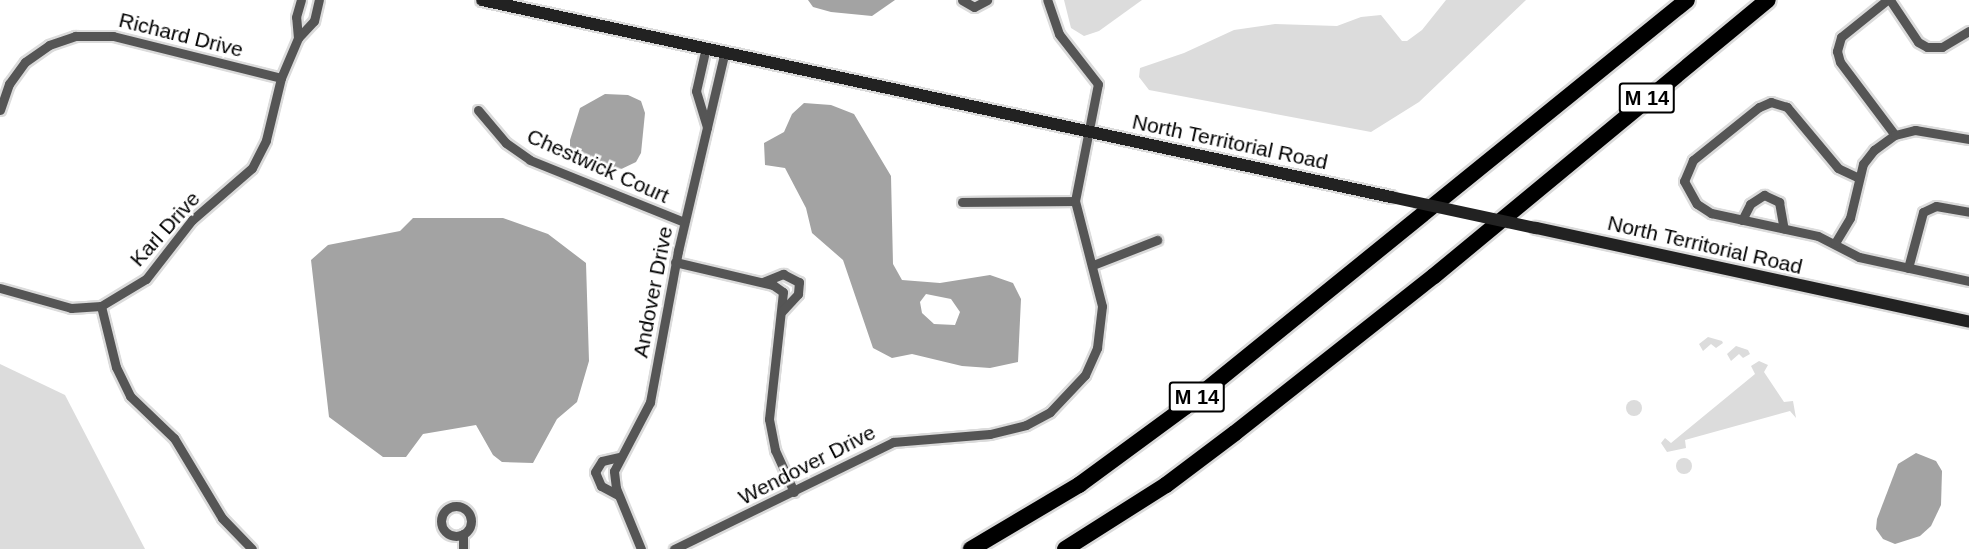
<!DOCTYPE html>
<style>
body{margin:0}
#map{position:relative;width:1969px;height:549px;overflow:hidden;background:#fff;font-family:Helvetica,sans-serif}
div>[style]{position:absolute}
.green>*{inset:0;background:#dcdcdc}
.round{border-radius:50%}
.water>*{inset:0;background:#a3a3a3}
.roads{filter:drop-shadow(2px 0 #dbdbdb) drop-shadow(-2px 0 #dbdbdb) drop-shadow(0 2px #dbdbdb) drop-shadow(0 -2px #dbdbdb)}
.minor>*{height:9px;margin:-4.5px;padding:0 4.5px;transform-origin:4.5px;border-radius:4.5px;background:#555}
.minor>.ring{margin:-4.5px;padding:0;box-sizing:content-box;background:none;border:9px solid #555;border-radius:50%}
.secondary>*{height:12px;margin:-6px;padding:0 6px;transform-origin:6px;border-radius:6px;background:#222}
.motorway>*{height:16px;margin:-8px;padding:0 8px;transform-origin:8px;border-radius:8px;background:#000}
.secondary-bridge>*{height:12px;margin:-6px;padding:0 6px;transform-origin:6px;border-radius:6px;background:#222}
span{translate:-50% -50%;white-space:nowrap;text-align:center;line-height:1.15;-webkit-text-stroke:5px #fff;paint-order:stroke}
.shield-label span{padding:2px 4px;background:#fff;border:2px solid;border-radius:4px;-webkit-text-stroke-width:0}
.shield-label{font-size:20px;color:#000;font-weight:700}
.street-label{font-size:21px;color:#000}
</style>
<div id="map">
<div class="green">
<div style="clip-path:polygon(1064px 0,1142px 0,1099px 31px,1084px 36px,1071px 28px)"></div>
<div style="clip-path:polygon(1446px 0,1526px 0,1419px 102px,1371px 132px,1165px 93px,1149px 90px,1139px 77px,1140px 68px,1184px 53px,1234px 30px,1275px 24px,1337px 26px,1361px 17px,1381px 15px,1402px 41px,1407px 41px,1422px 30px)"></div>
<div style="clip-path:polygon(1708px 337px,1722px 341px,1723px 343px,1716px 348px,1711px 344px,1703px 351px,1699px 344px)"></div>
<div style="clip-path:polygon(1736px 346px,1748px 350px,1750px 354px,1743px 358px,1739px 354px,1731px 361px,1727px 354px)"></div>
<div style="clip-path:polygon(1759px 361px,1768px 365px,1764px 372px,1784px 402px,1793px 401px,1796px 418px,1790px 411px,1685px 440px,1686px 448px,1667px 452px,1661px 443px,1665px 438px,1671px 443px,1755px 374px,1751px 366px)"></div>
<div style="clip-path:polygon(0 364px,65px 395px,145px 549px,0 549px)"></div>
<div class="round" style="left:1626px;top:400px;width:16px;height:16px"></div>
<div class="round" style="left:1676px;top:458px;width:16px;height:16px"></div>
</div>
<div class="water">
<div style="clip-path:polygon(808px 0,895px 0,872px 16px,831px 12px,813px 7px)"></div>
<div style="clip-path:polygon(605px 94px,628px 95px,641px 101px,645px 113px,641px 153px,636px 162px,613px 173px,596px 173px,570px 154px,570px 140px,580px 108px)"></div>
<div style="clip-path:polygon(evenodd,804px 103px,831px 105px,854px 114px,891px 176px,893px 264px,902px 280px,940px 283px,990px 275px,1013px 283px,1021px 299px,1018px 362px,990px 368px,962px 366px,912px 354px,892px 358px,873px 348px,843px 260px,812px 233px,806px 208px,785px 168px,765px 165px,764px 143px,784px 132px,792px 114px,804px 103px,926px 294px,951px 299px,960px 312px,955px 325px,934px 324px,922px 313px,920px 302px,926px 294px)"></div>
<div style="clip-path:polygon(413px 218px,503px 218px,548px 234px,586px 263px,589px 361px,577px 402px,557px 419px,533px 463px,502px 462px,493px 455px,476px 425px,423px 434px,406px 457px,383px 457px,329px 417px,311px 260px,328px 245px,400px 231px)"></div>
<div style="clip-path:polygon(1916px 453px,1936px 461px,1942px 471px,1941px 505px,1931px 526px,1920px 536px,1895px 544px,1883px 539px,1876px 529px,1877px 519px,1898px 464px)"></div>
</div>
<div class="roads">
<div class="minor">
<div style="left:962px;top:0;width:14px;rotate:30deg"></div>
<div style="left:974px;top:7px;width:15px;rotate:-28deg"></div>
<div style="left:1887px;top:0;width:59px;rotate:141.2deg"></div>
<div style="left:1841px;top:37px;width:15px;rotate:106deg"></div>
<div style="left:1837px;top:51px;width:11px;rotate:75deg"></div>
<div style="left:1840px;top:62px;width:91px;rotate:53deg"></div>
<div style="left:1890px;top:0;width:50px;rotate:56.3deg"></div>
<div style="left:1918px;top:42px;width:10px;rotate:29deg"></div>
<div style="left:1927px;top:47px;width:15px"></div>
<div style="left:1942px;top:47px;width:31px;rotate:-31deg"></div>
<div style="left:298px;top:38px;width:21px;rotate:-95deg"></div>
<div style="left:296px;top:17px;width:18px;rotate:-74deg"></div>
<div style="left:706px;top:47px;width:45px;rotate:102.8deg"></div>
<div style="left:696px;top:91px;width:38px;rotate:73deg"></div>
<div style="left:0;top:110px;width:28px;rotate:-71deg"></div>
<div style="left:9px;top:84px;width:27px;rotate:-54deg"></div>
<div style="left:25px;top:62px;width:29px;rotate:-35deg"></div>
<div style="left:49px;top:45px;width:28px;rotate:-19deg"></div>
<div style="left:75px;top:36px;width:38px"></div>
<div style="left:113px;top:36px;width:173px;rotate:14deg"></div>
<div style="left:478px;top:110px;width:43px;rotate:49.7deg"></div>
<div style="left:506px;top:143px;width:29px;rotate:35deg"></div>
<div style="left:530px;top:160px;width:166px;rotate:21.9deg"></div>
<div style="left:1859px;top:178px;width:23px;rotate:-155deg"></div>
<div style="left:1838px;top:168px;width:80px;rotate:-129.9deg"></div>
<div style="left:1787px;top:107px;width:17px;rotate:-163deg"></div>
<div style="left:1771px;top:102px;width:13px;rotate:157deg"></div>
<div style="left:1759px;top:107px;width:85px;rotate:141.2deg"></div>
<div style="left:1693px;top:160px;width:23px;rotate:113deg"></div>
<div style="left:1684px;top:181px;width:26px;rotate:61deg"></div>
<div style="left:1697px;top:204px;width:17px;rotate:33deg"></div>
<div style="left:1711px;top:213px;width:109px;rotate:12.1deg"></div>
<div style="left:1818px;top:236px;width:46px;rotate:27.1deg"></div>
<div style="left:1859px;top:257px;width:113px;rotate:12.3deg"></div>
<div style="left:962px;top:202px;width:113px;rotate:-0.5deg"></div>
<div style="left:1742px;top:220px;width:18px;rotate:-63deg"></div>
<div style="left:1750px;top:204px;width:17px;rotate:-33deg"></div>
<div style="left:1764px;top:195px;width:17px;rotate:25deg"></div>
<div style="left:1779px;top:202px;width:27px;rotate:80deg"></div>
<div style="left:1835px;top:243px;width:29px;rotate:-59deg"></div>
<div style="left:1850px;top:218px;width:56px;rotate:-76.5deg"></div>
<div style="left:1863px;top:164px;width:18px;rotate:-52deg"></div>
<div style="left:1874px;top:150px;width:26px;rotate:-36deg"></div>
<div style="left:1895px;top:135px;width:21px;rotate:-14deg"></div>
<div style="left:1915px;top:130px;width:55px;rotate:9.5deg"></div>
<div style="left:675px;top:262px;width:101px;rotate:13.2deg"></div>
<div style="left:773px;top:285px;width:12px;rotate:35deg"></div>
<div style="left:783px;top:292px;width:128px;rotate:96.3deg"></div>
<div style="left:769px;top:419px;width:32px;rotate:79deg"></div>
<div style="left:775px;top:450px;width:46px;rotate:65.7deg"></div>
<div style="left:1093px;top:265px;width:69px;rotate:-21.3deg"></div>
<div style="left:1908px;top:268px;width:58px;rotate:-75deg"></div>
<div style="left:1923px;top:212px;width:14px;rotate:-25deg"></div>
<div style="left:1936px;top:206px;width:34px;rotate:10deg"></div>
<div style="left:763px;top:282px;width:22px;rotate:-22deg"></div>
<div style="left:783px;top:274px;width:18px;rotate:27deg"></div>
<div style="left:799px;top:282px;width:12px;rotate:95deg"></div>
<div style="left:798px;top:294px;width:23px;rotate:133deg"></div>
<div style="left:0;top:288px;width:74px;rotate:15.7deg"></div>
<div style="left:71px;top:308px;width:30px;rotate:-4deg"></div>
<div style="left:101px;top:306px;width:52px;rotate:-31deg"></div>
<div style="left:146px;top:279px;width:75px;rotate:-52.1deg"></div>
<div style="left:192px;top:220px;width:79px;rotate:-40.9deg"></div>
<div style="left:252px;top:168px;width:31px;rotate:-63deg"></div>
<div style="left:266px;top:140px;width:64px;rotate:-76.4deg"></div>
<div style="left:281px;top:78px;width:43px;rotate:-67deg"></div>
<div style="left:298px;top:38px;width:23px;rotate:-47deg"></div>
<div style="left:314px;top:21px;width:22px;rotate:-77deg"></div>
<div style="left:101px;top:306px;width:63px;rotate:76.2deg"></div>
<div style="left:116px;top:367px;width:32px;rotate:64deg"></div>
<div style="left:130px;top:396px;width:61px;rotate:43.7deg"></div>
<div style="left:174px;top:438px;width:93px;rotate:59deg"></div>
<div style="left:222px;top:518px;width:43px;rotate:45.9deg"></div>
<div style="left:618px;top:495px;width:19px;rotate:-152deg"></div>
<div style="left:601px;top:486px;width:15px;rotate:-113deg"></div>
<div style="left:595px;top:472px;width:13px;rotate:-58deg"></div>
<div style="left:602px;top:461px;width:18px;rotate:-13deg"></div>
<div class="ring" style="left:441px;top:506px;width:21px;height:21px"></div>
<div style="left:463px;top:534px;width:15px;rotate:90deg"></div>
<div style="left:641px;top:549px;width:66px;rotate:-112.3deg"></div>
<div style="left:616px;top:488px;width:17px;rotate:-97deg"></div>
<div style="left:614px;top:471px;width:78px;rotate:-62.4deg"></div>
<div style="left:650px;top:402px;width:154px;rotate:-79.5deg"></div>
<div style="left:678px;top:251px;width:205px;rotate:-76.8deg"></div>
<div style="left:674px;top:549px;width:244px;rotate:-26deg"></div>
<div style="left:893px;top:442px;width:97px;rotate:-4.7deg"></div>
<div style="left:990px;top:434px;width:37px;rotate:-14deg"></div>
<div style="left:1026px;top:425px;width:27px;rotate:-28deg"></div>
<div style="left:1050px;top:412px;width:51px;rotate:-46.6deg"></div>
<div style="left:1085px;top:375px;width:30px;rotate:-66deg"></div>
<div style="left:1097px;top:348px;width:42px;rotate:-83.2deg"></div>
<div style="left:1102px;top:306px;width:108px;rotate:-104.4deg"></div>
<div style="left:1075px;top:201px;width:119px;rotate:-78.9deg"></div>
<div style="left:1098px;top:84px;width:63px;rotate:-128deg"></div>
<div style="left:1059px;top:34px;width:36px;rotate:-109deg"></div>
</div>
<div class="secondary">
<div style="left:482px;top:0;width:930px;rotate:12.23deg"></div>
<div style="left:1536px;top:228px;width:443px;rotate:12.2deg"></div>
</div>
<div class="motorway">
<div style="left:971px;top:549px;width:126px;rotate:-30.7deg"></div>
<div style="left:1079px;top:485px;width:132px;rotate:-36.3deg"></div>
<div style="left:1185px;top:407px;width:646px;rotate:-39.03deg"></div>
<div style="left:1065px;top:549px;width:120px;rotate:-32.4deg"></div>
<div style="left:1166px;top:485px;width:86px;rotate:-37deg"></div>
<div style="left:1235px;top:433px;width:253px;rotate:-38.3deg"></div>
<div style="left:1434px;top:276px;width:433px;rotate:-39.6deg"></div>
</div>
</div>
<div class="secondary-bridge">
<div style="left:1391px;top:197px;width:148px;rotate:12.1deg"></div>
</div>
<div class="shield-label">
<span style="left:1647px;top:98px">M 14</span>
<span style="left:1197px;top:397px">M 14</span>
</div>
<div class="street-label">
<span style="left:181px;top:35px;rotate:14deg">Richard Drive</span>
<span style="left:1230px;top:142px;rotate:12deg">North Territorial Road</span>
<span style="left:598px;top:166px;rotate:24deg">Chestwick Court</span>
<span style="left:165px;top:229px;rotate:-48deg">Karl Drive</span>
<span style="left:1705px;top:245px;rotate:13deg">North Territorial Road</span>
<span style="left:653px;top:292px;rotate:-79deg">Andover Drive</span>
<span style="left:807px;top:465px;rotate:-27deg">Wendover Drive</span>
</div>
</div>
